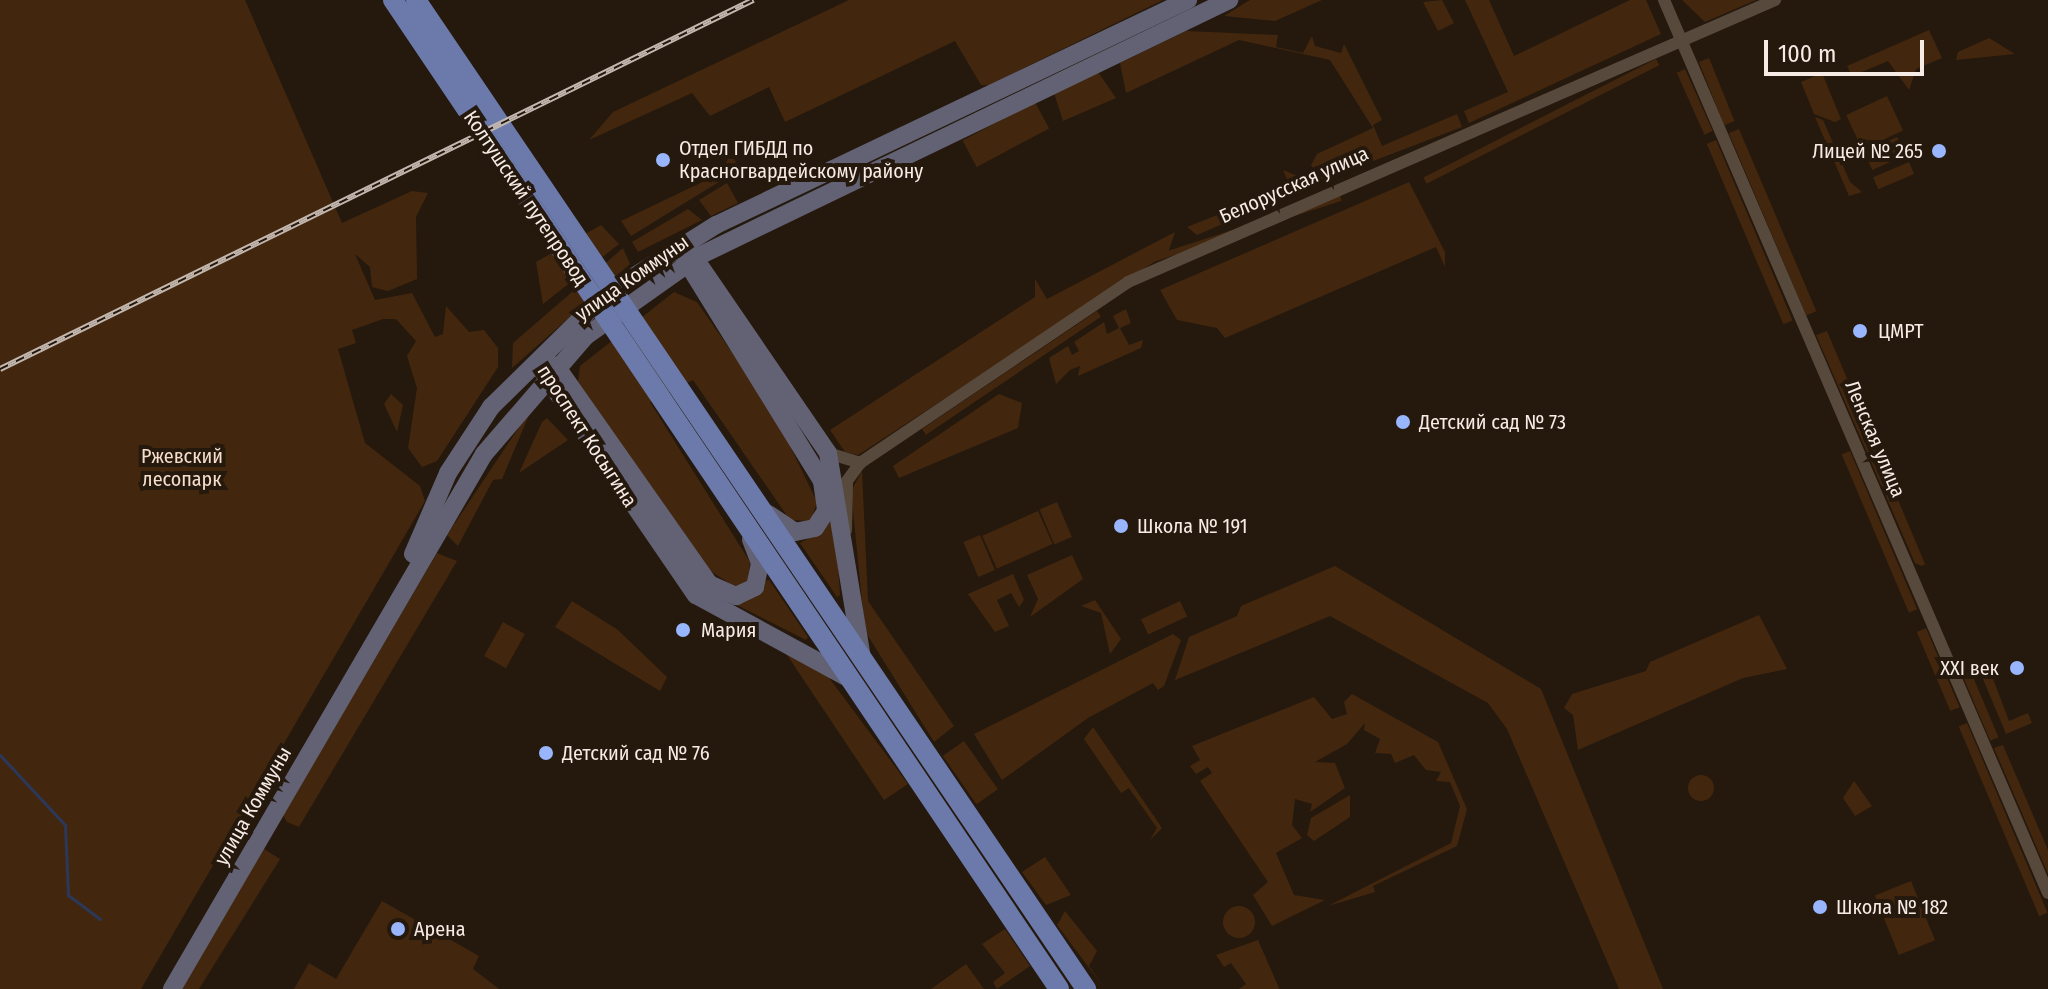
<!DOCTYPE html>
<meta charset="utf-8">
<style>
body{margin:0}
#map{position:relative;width:2048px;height:989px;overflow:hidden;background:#25180d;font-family:"Fira Sans Condensed",sans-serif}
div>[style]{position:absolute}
.green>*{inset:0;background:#42270e;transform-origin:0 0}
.round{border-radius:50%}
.stream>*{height:3px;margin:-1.5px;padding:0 1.5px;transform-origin:1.5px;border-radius:1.5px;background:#2b385a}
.street>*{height:12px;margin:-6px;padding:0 6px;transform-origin:6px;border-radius:6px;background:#58493d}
.secondary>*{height:18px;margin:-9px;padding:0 9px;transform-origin:9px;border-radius:9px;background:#626274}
.primary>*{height:20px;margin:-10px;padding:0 10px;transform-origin:10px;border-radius:10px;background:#6b7aab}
.rail>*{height:6px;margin-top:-3px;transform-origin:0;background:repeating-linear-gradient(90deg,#25180d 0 9px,#c3b8b0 0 18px);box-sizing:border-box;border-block:2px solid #c3b8b0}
.dots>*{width:22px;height:22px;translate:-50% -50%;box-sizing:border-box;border:4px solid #25180d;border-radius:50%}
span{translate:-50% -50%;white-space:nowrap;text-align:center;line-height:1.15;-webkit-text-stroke:8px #25180d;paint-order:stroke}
.poi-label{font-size:20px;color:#f6ece5}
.left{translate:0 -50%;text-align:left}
.right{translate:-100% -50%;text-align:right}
.street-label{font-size:20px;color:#f6ece5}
.park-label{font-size:20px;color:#f7decc}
.scale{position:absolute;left:1764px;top:40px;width:160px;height:36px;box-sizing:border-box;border:4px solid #f6ece5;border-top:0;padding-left:10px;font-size:24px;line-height:28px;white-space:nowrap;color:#f6ece5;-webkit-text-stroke:6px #25180d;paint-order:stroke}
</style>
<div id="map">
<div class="green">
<div style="clip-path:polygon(0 0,245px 0,342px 223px,412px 191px,428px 193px,416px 217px,417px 279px,388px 291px,372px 287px,370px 267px,355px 254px,375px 300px,412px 293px,435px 337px,443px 334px,446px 306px,469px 332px,484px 330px,498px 348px,498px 367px,437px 461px,422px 467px,408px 448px,417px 388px,407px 356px,416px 341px,396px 319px,383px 319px,352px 330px,356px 343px,338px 349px,365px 443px,420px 486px,425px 501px,141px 989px,0 989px)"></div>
<div style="clip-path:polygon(849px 0,1163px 0,989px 85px,981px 85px,955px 41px,785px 122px,769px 87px,710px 116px,692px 93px,589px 140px,613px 112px)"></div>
<div style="clip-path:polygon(1250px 0,1322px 0,1275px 21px,1224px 16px)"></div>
<div style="clip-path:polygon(1442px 0,1454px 23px,1438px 31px,1423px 2px)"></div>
<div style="clip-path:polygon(1465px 0,1489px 0,1514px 56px,1630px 0,1646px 0,1661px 34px,1469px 123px,1464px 111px,1508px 92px)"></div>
<div style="clip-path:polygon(1682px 0,1756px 0,1705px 22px)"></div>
<div style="clip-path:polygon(1929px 30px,1942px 58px,1916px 69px,1909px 90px,1888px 61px,1852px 76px,1847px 66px)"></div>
<div style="clip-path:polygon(1186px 31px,1278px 35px,1276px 47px,1303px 53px,1312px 36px,1315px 46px,1341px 53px,1344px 44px,1382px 120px,1373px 125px,1382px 146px,1457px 114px,1462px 127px,1321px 181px,1311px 165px,1317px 154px,1373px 128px,1330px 60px,1239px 40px,1126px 93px,1120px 63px)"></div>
<div style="clip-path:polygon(1989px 38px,2015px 54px,1956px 60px,1958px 52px)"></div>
<div style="left:1709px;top:58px;width:68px;height:11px;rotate:68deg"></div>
<div style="left:1656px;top:59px;width:7px;height:261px;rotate:63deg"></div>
<div style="left:1685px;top:69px;width:68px;height:9px;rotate:66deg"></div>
<div style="clip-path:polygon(1098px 72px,1116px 98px,1063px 121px,1054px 93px)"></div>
<div style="clip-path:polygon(1822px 73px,1841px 119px,1835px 122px,1814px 114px,1801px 82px)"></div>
<div style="left:1887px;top:96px;width:38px;height:45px;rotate:65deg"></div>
<div style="left:1035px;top:102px;width:30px;height:82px;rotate:62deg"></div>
<div style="clip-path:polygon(1815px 117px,1823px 120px,1850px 182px,1862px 192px,1849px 196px)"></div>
<div style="left:1739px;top:129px;width:198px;height:11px;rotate:67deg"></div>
<div style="left:1897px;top:137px;width:20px;height:36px;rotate:66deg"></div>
<div style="left:1716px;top:140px;width:196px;height:10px;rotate:67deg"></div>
<div style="clip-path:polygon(731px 154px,740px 169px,631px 236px,621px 221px,719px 174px)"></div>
<div style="left:1909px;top:162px;width:13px;height:39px;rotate:67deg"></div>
<div style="clip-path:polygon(1283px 170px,1300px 177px,1302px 190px,1197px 235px,1187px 227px,1290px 186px)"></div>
<div style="clip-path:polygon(1409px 182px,1445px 252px,1445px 267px,1436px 247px,1225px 338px,1217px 328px,1177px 320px,1160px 290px)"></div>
<div style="clip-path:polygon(727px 183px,738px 203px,711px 216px,699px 200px)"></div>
<div style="left:1340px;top:195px;width:6px;height:202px;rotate:72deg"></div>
<div style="clip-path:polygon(688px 209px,702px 220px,638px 252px,632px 242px)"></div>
<div style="clip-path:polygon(601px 225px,619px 244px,543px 304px,536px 262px)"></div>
<div style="clip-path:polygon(1175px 232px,1168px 253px,858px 455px,845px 452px,830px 430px,1035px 297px,1035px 279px,1047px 299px)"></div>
<div style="clip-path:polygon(623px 248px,630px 264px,512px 368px,513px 343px)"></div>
<div style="clip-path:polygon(674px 292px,697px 302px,775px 415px,817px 502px,811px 521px,790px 520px,693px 380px,650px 402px,750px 562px,748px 581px,735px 587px,706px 568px,578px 382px,580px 366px)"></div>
<div style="clip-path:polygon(1126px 309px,1131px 323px,1120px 328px,1129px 345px,1143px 340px,1141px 348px,1078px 376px,1080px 366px,1070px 370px,1056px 384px,1049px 358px,1068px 346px,1072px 355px,1079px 351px,1074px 342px,1104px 322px,1107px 334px,1119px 328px,1113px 316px)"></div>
<div style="left:1097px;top:311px;width:7px;height:211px;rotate:56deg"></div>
<div style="clip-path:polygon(1827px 331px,1925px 564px,1922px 566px,1915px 563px,1816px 335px)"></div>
<div style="clip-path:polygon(391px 394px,403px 405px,397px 432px,384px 404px)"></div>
<div style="clip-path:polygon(999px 394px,1022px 403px,1018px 428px,899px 478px,893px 466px)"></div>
<div style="clip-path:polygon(532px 408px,502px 479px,493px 480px,458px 546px,447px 535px)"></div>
<div style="clip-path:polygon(547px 418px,568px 440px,519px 473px,542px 422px)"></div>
<div style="left:1850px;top:451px;width:172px;height:9px;rotate:67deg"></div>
<div style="clip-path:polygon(862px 471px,868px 601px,954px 726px,934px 742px,865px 631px,851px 491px)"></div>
<div style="left:1057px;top:502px;width:38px;height:19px;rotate:67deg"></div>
<div style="clip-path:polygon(834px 503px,840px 595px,837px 597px,800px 543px,824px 530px)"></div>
<div style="left:1038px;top:511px;width:36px;height:61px;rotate:66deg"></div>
<div style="left:980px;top:535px;width:38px;height:18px;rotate:67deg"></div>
<div style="clip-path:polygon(437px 553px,457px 561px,299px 827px,287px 822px,283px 815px)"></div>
<div style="clip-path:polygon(1072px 555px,1083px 579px,1030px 617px,1038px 599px,1027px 575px)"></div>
<div style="clip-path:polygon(1335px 566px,1541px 689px,1663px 989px,1619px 989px,1507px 729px,1488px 703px,1330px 616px,1175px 680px,1189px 637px,1237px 616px,1241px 606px)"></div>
<div style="clip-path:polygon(1013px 574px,1024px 600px,1019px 607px,1011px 593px,997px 600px,1009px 626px,995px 632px,968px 594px)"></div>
<div style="clip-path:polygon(769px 580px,808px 637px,806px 640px,711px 592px)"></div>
<div style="clip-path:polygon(689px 600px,824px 671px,908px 784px,884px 800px,785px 652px)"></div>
<div style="clip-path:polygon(1095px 600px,1121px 639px,1110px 654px,1101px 613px,1081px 606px)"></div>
<div style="clip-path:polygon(572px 601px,618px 630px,667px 677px,660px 691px,555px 627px)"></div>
<div style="left:1180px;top:601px;width:17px;height:43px;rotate:65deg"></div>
<div style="clip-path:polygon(1759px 615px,1787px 669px,1743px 678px,1578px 750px,1573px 715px,1564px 708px,1572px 694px,1646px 671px,1650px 662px)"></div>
<div style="left:503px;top:622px;width:25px;height:39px;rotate:29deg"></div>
<div style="left:1926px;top:628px;width:86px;height:10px;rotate:67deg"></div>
<div style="clip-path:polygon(1173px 634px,1181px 640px,1164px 686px,1158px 690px,1153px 683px,1088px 718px,1002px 780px,974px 734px)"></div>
<div style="clip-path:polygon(1987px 663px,2009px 721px,2028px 713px,2032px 723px,2006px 734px,1978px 667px)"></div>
<div style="left:1970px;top:670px;width:73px;height:9px;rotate:67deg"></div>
<div style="clip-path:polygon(1352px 694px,1438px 742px,1467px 809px,1457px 846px,1373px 886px,1375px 892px,1328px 906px,1451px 843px,1460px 806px,1450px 782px,1436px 781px,1441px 772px,1426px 770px,1414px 755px,1395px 763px,1391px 754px,1375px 753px,1380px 739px,1364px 730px,1365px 723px,1347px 744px,1315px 762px,1335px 763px,1345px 788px,1310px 812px,1312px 804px,1295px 799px,1292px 825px,1302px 838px,1276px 853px,1294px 895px,1325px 900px,1272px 926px,1253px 895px,1268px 882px,1200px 781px,1212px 773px,1208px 767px,1196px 774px,1190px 766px,1200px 760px,1192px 746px,1314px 697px,1332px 719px,1347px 714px,1344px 702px)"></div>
<div style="left:1967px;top:723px;width:206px;height:9px;rotate:67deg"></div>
<div style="clip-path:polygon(1093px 727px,1162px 828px,1150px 840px,1157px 828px,1129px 788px,1121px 793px,1084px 739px)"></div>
<div style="left:964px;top:741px;width:59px;height:26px;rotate:55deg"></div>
<div style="clip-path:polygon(2003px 745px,2048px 850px,2048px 874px,1994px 748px)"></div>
<div class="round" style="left:1688px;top:775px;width:26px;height:26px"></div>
<div style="clip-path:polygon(1854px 781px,1872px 806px,1855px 816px,1843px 798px)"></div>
<div style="clip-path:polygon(1350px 795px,1350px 817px,1314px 841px,1307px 835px,1311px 818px)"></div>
<div style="left:264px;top:849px;width:19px;height:162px;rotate:32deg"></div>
<div style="clip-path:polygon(1045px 857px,1071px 895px,1046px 905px,1022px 872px)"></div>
<div style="left:1911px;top:881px;width:64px;height:39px;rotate:68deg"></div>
<div style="clip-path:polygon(382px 901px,479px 956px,473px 969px,499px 989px,294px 989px,309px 963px,336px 979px)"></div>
<div class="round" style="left:1223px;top:906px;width:32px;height:32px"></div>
<div style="clip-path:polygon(1065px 911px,1097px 951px,1089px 966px,1105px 989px,1057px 925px)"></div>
<div style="clip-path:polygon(1005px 929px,1030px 966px,997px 989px,993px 982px,1005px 973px,982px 944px)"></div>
<div style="clip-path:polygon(1258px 940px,1279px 988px,1279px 989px,1239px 989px,1246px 984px,1231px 963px,1224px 967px,1216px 955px)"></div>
<div style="clip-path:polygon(966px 964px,984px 989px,931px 989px)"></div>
</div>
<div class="stream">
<div style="left:0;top:755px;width:96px;rotate:47.1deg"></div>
<div style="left:65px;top:825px;width:70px;rotate:87.5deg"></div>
<div style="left:68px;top:895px;width:40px;rotate:37deg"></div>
</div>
<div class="street">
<div style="left:1664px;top:0;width:972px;rotate:66.73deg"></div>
<div style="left:828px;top:453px;width:34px;rotate:17deg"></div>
<div style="left:846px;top:530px;width:49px;rotate:-88.8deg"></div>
<div style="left:847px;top:481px;width:22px;rotate:-54deg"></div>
<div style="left:860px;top:463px;width:323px;rotate:-34deg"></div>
<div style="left:1128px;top:282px;width:706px;rotate:-23.55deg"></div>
</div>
<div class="secondary">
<div style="left:689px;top:250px;width:246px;rotate:55.6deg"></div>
<div style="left:828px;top:453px;width:203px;rotate:80.6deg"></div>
<div style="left:683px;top:256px;width:264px;rotate:58.3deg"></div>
<div style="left:822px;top:481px;width:30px;rotate:82deg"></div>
<div style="left:826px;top:511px;width:20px;rotate:123deg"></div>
<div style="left:815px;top:528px;width:20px;rotate:169deg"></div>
<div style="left:795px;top:532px;width:32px;rotate:-146deg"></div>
<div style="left:546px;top:363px;width:10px;rotate:17deg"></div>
<div style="left:556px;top:366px;width:266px;rotate:54.9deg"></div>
<div style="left:709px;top:584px;width:30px;rotate:24deg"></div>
<div style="left:736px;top:596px;width:21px;rotate:-25deg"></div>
<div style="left:755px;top:587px;width:25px;rotate:-78deg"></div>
<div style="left:760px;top:563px;width:25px;rotate:-111deg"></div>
<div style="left:541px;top:369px;width:274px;rotate:55.6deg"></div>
<div style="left:696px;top:595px;width:175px;rotate:28.6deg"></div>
<div style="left:413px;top:554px;width:88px;rotate:-66.6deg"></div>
<div style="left:448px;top:473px;width:79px;rotate:-56.9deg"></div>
<div style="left:491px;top:407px;width:161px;rotate:-44.5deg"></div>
<div style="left:606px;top:294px;width:130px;rotate:-32.1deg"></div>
<div style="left:716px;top:225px;width:523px;rotate:-25.49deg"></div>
<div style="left:172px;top:989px;width:619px;rotate:-59.75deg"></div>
<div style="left:484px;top:454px;width:156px;rotate:-49.2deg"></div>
<div style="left:586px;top:336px;width:138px;rotate:-35.3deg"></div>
<div style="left:699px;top:256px;width:589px;rotate:-25.78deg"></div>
</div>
<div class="primary">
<div style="left:393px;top:0;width:1192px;rotate:56.04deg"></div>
<div style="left:416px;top:0;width:1195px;rotate:55.88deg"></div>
</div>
<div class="rail">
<div style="left:0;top:369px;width:839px;rotate:-26.11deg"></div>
</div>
<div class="dots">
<div style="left:1939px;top:151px;background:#98b5fd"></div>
<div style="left:663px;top:160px;background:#98b5fd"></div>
<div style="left:1860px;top:331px;background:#98b5fd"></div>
<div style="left:1403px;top:422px;background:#98b5fd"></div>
<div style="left:1121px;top:526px;background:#98b5fd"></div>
<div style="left:683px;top:630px;background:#98b5fd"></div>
<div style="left:2017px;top:668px;background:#98b5fd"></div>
<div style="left:546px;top:753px;background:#98b5fd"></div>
<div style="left:1820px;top:907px;background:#98b5fd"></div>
<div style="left:398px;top:929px;background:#98b5fd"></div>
</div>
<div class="poi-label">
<span class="left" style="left:679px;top:160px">Отдел ГИБДД по<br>Красногвардейскому району</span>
<span class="right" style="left:1923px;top:151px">Лицей № 265</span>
<span class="left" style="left:1878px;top:331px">ЦМРТ</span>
<span class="left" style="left:1419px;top:422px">Детский сад № 73</span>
<span class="left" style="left:1137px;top:526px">Школа № 191</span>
<span class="left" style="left:701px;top:630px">Мария</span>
<span class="right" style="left:1999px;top:668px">XXI век</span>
<span class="left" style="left:562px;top:753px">Детский сад № 76</span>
<span class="left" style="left:1836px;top:907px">Школа № 182</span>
<span class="left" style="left:414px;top:929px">Арена</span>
</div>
<div class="street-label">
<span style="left:1294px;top:185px;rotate:-24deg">Белорусская улица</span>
<span style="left:526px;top:198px;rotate:56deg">Колтушский путепровод</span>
<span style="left:632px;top:278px;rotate:-35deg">улица Коммуны</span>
<span style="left:587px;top:436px;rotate:57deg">проспект Косыгина</span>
<span style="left:1875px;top:439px;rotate:67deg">Ленская улица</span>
<span style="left:253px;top:806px;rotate:-60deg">улица Коммуны</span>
</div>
<div class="park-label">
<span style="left:182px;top:468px">Ржевский<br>лесопарк</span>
</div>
<div class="scale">100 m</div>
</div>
